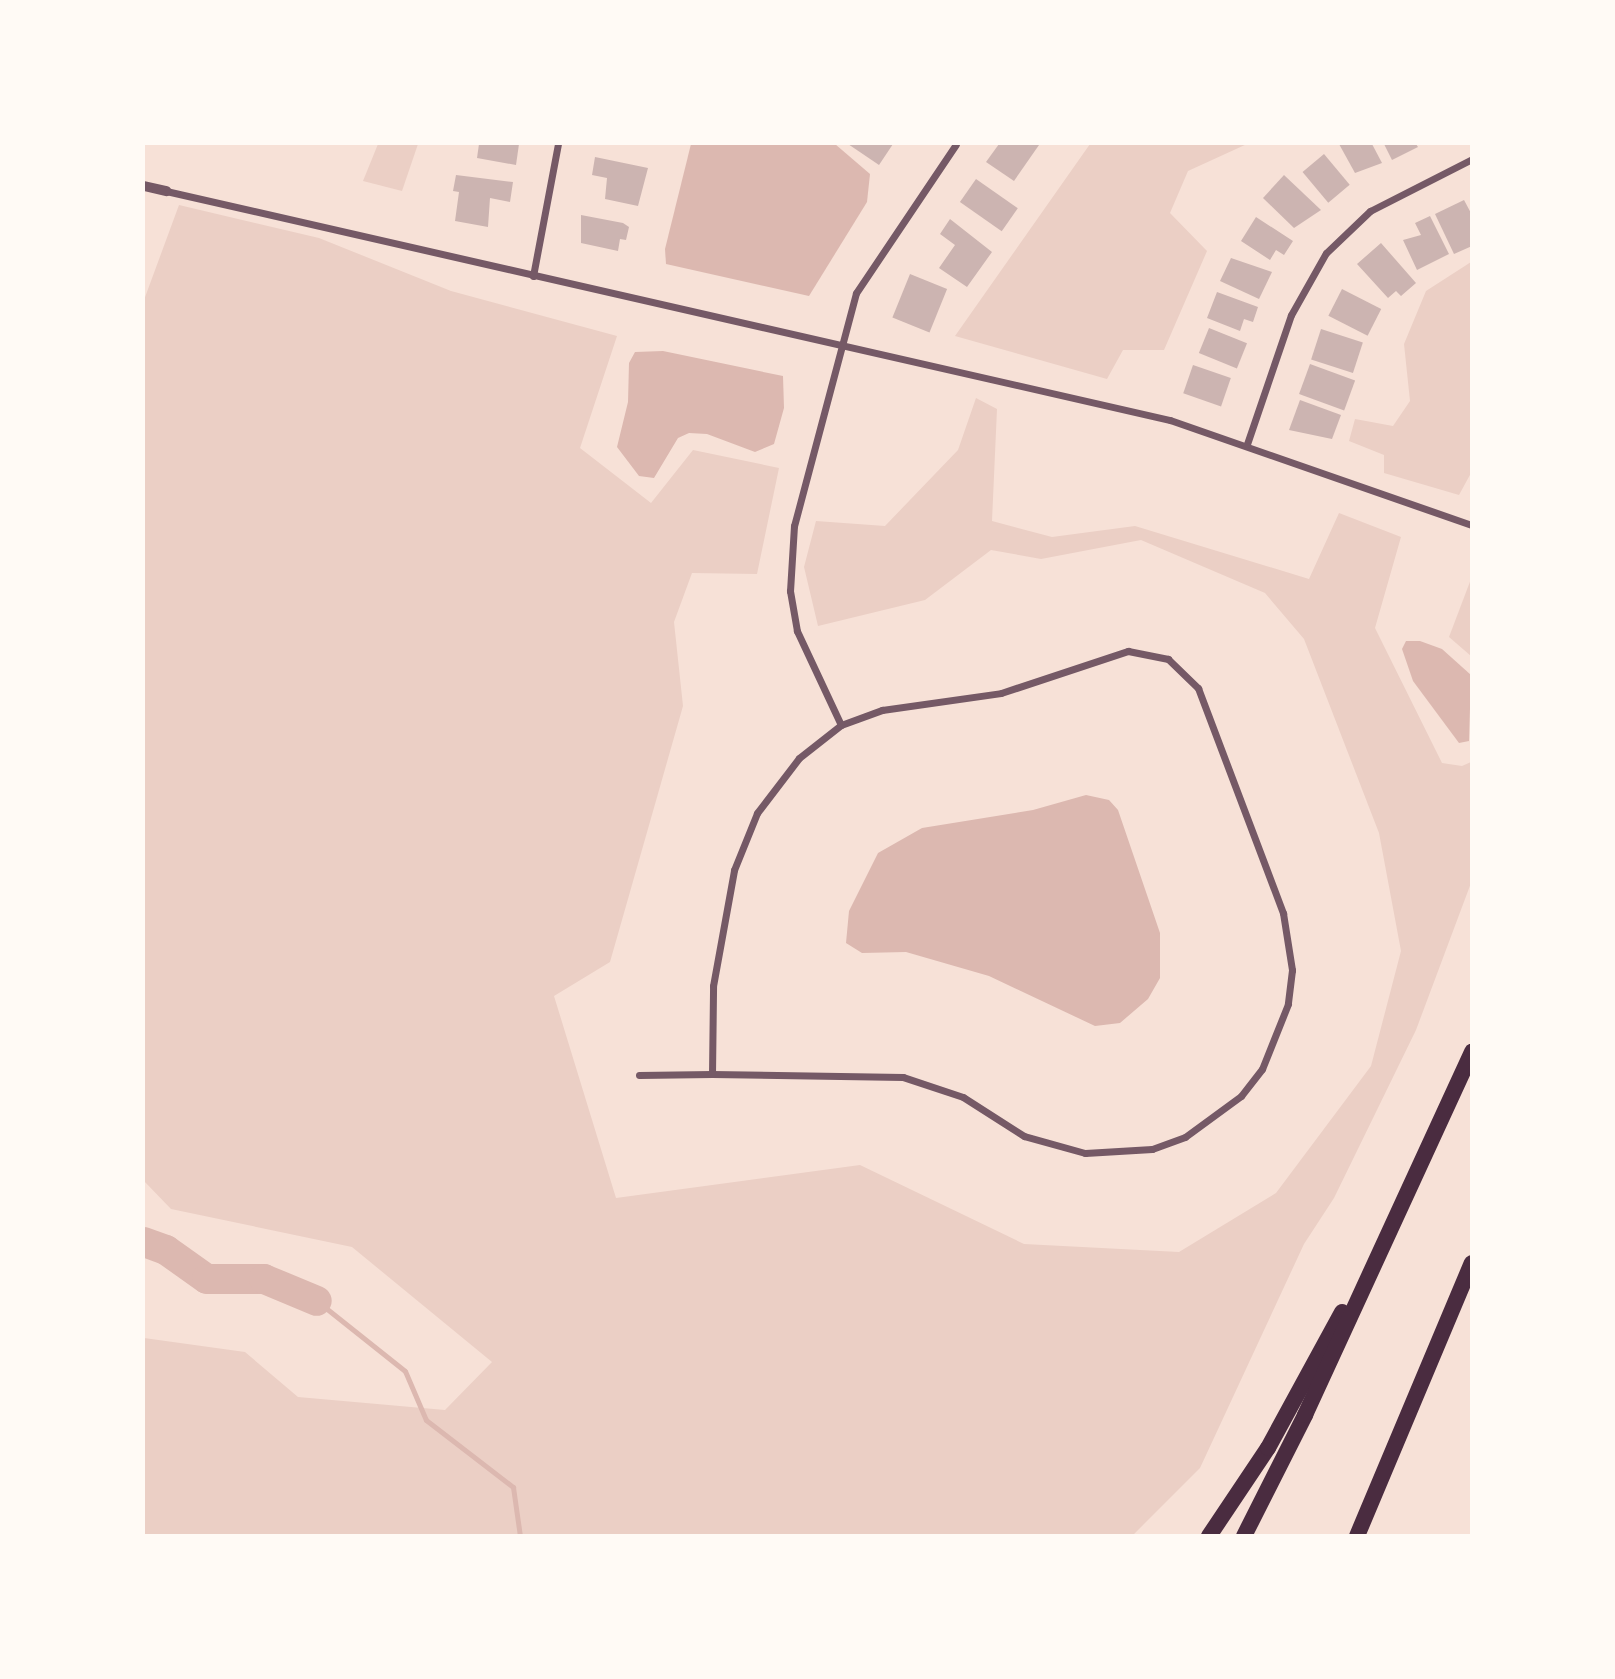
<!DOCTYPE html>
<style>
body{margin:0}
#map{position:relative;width:1615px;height:1679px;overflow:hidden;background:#f7e1d7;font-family:"Roboto Condensed",sans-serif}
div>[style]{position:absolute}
.green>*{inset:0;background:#ebcfc5}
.water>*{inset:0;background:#dcb8b0}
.stream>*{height:5px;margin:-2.5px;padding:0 2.5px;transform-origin:2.5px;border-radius:2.5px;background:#dcb8b0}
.river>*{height:30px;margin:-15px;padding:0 15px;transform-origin:15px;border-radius:15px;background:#dcb8b0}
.building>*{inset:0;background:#ccb4b1;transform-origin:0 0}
.minor>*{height:7px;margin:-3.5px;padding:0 3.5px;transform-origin:3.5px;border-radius:3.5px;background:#755966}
.tertiary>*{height:10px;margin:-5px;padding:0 5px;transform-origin:5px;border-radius:5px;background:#755966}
.motorway>*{height:16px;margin:-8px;padding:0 8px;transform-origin:8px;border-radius:8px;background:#4a2c40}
span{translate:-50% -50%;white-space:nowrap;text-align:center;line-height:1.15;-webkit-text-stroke:7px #fffaf5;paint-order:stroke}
.frame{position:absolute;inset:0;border:145px solid #fffaf5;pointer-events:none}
</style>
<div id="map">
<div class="green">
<div style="clip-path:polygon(378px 144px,418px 144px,402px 191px,363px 181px)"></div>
<div style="clip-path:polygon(1090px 144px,1247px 144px,1188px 171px,1170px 213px,1207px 251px,1164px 350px,1123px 350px,1107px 379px,955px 336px)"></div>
<div style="clip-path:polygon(179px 205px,319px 238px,451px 291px,617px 336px,580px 448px,651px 503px,693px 450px,779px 468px,757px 574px,692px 573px,674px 622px,683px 706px,610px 962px,554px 996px,616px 1198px,860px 1165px,1024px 1244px,1179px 1252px,1276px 1193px,1371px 1066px,1401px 951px,1379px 833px,1304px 639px,1265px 593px,1141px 540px,1041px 559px,991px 550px,925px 600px,818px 626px,804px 567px,816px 521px,885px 526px,958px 450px,976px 398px,997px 409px,992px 521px,1052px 537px,1135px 526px,1309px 579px,1339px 513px,1401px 537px,1375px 628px,1442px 763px,1462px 766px,1471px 762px,1471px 883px,1416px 1030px,1334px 1198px,1304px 1244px,1200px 1468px,1133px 1535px,144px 1535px,144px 1338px,245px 1352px,298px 1397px,445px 1410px,492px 1362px,352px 1247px,171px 1209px,144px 1181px,144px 300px)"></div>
<div style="clip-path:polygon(1471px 262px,1471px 473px,1459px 495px,1384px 473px,1384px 455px,1349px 441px,1355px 419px,1393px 426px,1410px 401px,1404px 344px,1426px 291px)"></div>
<div style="clip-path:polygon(1471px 579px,1472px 656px,1471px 656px,1449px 637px)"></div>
</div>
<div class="water">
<div style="clip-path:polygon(691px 144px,835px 144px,870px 174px,867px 202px,809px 296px,666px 264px,665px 249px)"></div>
<div style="clip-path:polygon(663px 351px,783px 376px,784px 408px,774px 444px,755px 452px,707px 434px,689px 433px,678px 438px,654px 478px,639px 476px,617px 447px,628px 402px,629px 363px,635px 352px)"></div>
<div style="clip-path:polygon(1406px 641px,1420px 641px,1442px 649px,1471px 675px,1469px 741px,1459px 743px,1413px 681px,1402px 649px)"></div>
<div style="clip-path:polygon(1086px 795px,1109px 800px,1118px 810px,1160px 933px,1160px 978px,1148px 999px,1120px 1023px,1095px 1026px,989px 976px,906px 952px,862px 953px,846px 943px,849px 911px,878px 853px,922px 828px,1033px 810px)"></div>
</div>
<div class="stream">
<div style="left:317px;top:1301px;width:112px;rotate:38.5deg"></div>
<div style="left:405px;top:1371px;width:53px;rotate:66.8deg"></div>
<div style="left:426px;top:1420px;width:110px;rotate:37.6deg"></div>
<div style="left:513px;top:1487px;width:49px;rotate:81.9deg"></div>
</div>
<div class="river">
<div style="left:144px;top:1242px;width:23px;rotate:20deg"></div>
<div style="left:166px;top:1250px;width:50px;rotate:35.3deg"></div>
<div style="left:207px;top:1279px;width:57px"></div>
<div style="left:264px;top:1279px;width:57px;rotate:22.5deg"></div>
</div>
<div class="building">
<div style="clip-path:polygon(479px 144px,519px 144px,516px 165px,477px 158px)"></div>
<div style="clip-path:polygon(848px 144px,893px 144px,879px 165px)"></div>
<div style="clip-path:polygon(999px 144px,1039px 145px,1014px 181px,986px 162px)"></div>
<div style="clip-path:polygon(1339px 144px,1372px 144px,1382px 163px,1355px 173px)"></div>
<div style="clip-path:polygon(1384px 144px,1416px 144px,1418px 147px,1392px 160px)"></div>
<div style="left:1324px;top:154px;width:40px;height:28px;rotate:50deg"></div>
<div style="clip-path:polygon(595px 157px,648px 168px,638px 206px,605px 199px,607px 178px,592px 175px)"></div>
<div style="clip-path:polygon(456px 175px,513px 182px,510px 202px,490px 198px,488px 227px,455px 221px,459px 192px,453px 191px)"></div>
<div style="clip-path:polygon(1284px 175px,1321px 210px,1294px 228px,1263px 198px)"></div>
<div style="left:976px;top:179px;width:51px;height:28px;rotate:35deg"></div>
<div style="clip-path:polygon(1464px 200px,1472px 215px,1472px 246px,1454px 254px,1435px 214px)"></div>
<div style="clip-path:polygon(581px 215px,623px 223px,629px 227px,626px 240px,620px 239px,618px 251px,581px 243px)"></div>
<div style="clip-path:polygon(1430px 216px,1449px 254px,1417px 270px,1403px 240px,1421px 235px,1415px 223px)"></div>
<div style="clip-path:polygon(1256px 217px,1293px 241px,1284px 255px,1276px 250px,1270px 260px,1241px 241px)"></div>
<div style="clip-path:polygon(950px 219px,992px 252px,967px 287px,939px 268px,955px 245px,940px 234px)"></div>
<div style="clip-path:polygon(1381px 243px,1416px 283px,1401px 296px,1396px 291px,1388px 298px,1357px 264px)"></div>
<div style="clip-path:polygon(1231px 258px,1272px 272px,1259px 299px,1220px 281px)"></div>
<div style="left:910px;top:274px;width:40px;height:47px;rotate:22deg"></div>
<div style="left:1342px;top:289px;width:44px;height:30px;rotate:27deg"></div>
<div style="clip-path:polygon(1217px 292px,1258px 307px,1253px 322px,1244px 319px,1240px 331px,1207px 318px)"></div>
<div style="left:1209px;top:328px;width:41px;height:27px;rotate:22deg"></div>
<div style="left:1321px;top:329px;width:44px;height:32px;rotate:18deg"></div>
<div style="left:1310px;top:364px;width:48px;height:32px;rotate:20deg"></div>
<div style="left:1193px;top:365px;width:40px;height:30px;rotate:19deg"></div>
<div style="clip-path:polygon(1300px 400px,1341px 415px,1332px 439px,1289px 430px)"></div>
</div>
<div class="minor">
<div style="left:166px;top:191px;width:1030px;rotate:12.85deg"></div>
<div style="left:1170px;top:420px;width:320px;rotate:19.2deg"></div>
<div style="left:533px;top:276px;width:134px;rotate:-79.3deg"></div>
<div style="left:1247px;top:444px;width:136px;rotate:-71.2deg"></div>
<div style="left:1291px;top:315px;width:71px;rotate:-60.6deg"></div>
<div style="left:1326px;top:253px;width:61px;rotate:-43.7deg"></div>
<div style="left:1370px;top:211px;width:114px;rotate:-27deg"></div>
<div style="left:1128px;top:651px;width:41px;rotate:11.3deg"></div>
<div style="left:1168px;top:659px;width:42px;rotate:44deg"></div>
<div style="left:1198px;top:688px;width:241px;rotate:69.3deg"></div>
<div style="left:1283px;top:913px;width:58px;rotate:81deg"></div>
<div style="left:1292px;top:970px;width:34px;rotate:97deg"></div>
<div style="left:1288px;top:1004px;width:70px;rotate:111.8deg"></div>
<div style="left:1262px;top:1069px;width:34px;rotate:128deg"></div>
<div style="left:1241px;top:1096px;width:69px;rotate:143.8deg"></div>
<div style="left:1185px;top:1137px;width:35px;rotate:160deg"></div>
<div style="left:1152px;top:1149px;width:67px;rotate:176.6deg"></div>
<div style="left:1085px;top:1153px;width:63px;rotate:-164.4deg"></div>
<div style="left:1024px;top:1136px;width:72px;rotate:-147.4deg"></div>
<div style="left:963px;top:1097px;width:63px;rotate:-161.6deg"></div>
<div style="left:903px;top:1077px;width:191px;rotate:-179.1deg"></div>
<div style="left:712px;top:1074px;width:88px;rotate:-89.3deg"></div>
<div style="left:713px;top:986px;width:118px;rotate:-79.7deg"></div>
<div style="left:734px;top:870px;width:61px;rotate:-68deg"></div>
<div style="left:757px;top:813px;width:69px;rotate:-52.6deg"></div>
<div style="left:799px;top:758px;width:53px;rotate:-38.2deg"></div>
<div style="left:841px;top:725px;width:44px;rotate:-20.1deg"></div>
<div style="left:882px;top:710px;width:120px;rotate:-8.1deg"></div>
<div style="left:1001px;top:693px;width:134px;rotate:-18.3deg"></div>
<div style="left:841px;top:725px;width:104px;rotate:-115.1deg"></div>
<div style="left:797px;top:631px;width:41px;rotate:-99.9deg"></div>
<div style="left:790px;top:591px;width:65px;rotate:-86.5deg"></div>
<div style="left:794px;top:526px;width:241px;rotate:-75.1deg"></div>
<div style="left:856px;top:293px;width:179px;rotate:-56.1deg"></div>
<div style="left:639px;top:1075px;width:73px;rotate:-0.8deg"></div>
</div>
<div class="tertiary">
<div style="left:144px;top:186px;width:23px;rotate:13deg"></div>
</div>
<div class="motorway">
<div style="left:1209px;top:1536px;width:106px;rotate:-56.2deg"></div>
<div style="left:1268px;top:1448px;width:155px;rotate:-61.4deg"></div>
<div style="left:1244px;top:1536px;width:136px;rotate:-63.2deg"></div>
<div style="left:1305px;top:1415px;width:400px;rotate:-65.3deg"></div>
<div style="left:1357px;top:1536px;width:296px;rotate:-67.2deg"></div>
</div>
<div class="frame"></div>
</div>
